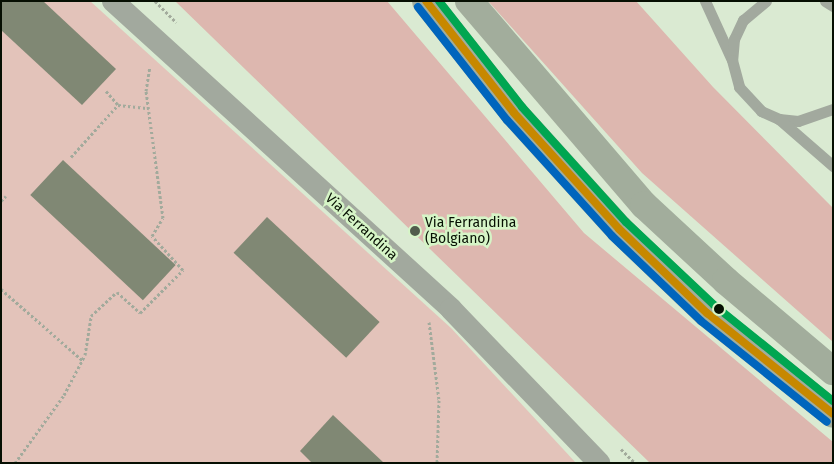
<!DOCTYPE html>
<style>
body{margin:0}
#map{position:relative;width:834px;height:464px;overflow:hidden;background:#daead2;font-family:"Fira Sans",sans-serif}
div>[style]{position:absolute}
.green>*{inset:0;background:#e3c3ba}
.forest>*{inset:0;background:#ddb7af}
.building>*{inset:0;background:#808874;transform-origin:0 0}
.path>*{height:3px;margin-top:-1.5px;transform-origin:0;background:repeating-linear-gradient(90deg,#a2aa9c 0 2.5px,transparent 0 5px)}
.service>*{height:11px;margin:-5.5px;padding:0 5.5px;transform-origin:5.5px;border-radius:5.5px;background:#a2a99e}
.minor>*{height:22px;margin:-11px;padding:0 11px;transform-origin:11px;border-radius:11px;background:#a2a99e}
.primary>*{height:28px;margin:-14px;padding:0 14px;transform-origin:14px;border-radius:14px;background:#a2ad9c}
.bus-1>*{height:8px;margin:-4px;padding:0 4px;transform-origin:4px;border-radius:4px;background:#c78800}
.bus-2>*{height:8px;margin:-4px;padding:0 4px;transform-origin:4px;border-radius:4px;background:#0065bd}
.bus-3>*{height:8px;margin:-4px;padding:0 4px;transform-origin:4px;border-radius:4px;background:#00a651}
.dots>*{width:14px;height:14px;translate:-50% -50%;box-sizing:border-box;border:2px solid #d6f5c7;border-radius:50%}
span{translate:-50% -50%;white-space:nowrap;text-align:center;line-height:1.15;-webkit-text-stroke:5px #d6f5c7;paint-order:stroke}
.poi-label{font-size:14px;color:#060f02}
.left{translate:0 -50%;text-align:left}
.street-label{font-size:14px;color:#060f02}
.frame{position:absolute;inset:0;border:2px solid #060f02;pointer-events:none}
</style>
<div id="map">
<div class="green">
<div style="clip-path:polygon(1px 1px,90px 1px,451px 328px,576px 463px,1px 463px)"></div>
</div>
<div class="forest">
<div style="clip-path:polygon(175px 1px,387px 1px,584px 233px,833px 442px,833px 463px,650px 463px)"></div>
<div style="clip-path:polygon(488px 1px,636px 1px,713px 87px,833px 208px,833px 342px,642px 173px)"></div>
</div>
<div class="building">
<div style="clip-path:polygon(1px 1px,43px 1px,116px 69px,82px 105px,1px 30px)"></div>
<div style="left:63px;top:160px;width:154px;height:48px;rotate:43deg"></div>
<div style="left:267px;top:217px;width:154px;height:49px;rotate:43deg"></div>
<div style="clip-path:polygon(333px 415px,384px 463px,312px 463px,300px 451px)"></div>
</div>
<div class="path">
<div style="left:155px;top:1px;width:30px;rotate:45deg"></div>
<div style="left:106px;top:91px;width:18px;rotate:49deg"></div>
<div style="left:118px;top:105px;width:31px;rotate:6deg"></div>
<div style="left:71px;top:157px;width:70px;rotate:-47.9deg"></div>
<div style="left:1px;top:201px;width:7px;rotate:-45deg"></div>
<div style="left:1px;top:289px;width:108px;rotate:41.2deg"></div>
<div style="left:429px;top:322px;width:79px;rotate:82.7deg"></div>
<div style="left:439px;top:400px;width:63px;rotate:91.8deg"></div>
<div style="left:621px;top:449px;width:20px;rotate:45deg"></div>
<div style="left:15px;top:463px;width:84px;rotate:-54.2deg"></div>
<div style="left:64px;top:395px;width:45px;rotate:-62.3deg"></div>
<div style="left:85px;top:355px;width:39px;rotate:-81deg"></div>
<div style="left:91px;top:316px;width:35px;rotate:-43deg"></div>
<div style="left:117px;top:292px;width:31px;rotate:42deg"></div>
<div style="left:140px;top:313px;width:61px;rotate:-45deg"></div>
<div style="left:183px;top:270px;width:46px;rotate:-132.4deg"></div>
<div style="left:152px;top:236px;width:21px;rotate:-59deg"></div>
<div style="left:163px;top:218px;width:128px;rotate:-97.6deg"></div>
<div style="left:146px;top:91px;width:24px;rotate:-81deg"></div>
</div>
<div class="service">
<div style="left:705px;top:1px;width:63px;rotate:65.5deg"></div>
<div style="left:766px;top:1px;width:30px;rotate:140deg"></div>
<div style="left:743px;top:20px;width:21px;rotate:115deg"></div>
<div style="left:734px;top:39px;width:21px;rotate:95deg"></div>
<div style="left:732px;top:60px;width:28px;rotate:75deg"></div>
<div style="left:739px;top:87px;width:33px;rotate:47deg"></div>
<div style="left:761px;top:111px;width:20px;rotate:24deg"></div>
<div style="left:779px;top:119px;width:19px;rotate:6deg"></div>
<div style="left:798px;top:121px;width:37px;rotate:-19deg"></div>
<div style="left:825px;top:1px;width:9px;rotate:32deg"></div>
<div style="left:779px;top:119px;width:72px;rotate:41deg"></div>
</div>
<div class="minor">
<div style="left:113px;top:1px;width:457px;rotate:42.3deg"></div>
<div style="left:451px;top:309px;width:214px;rotate:46.1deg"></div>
</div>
<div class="primary">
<div style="left:426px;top:1px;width:142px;rotate:51.8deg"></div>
<div style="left:514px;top:113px;width:156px;rotate:47.8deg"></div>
<div style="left:619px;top:229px;width:122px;rotate:43.7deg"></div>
<div style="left:707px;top:313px;width:161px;rotate:38.7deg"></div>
<div style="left:469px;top:1px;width:269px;rotate:49.4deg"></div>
<div style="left:644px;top:205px;width:112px;rotate:42.8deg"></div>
<div style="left:726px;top:281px;width:140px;rotate:40.1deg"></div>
</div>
<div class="bus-1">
<div style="left:426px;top:1px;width:142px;rotate:51.8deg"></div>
<div style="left:514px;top:113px;width:156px;rotate:47.8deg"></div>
<div style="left:619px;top:229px;width:122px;rotate:43.7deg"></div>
<div style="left:707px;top:313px;width:161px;rotate:38.7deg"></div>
</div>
<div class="bus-2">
<div style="left:418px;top:7px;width:144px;rotate:51.8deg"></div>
<div style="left:507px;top:120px;width:156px;rotate:47.8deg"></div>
<div style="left:612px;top:236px;width:123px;rotate:43.7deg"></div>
<div style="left:701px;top:321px;width:161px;rotate:38.7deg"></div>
</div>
<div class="bus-3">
<div style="left:439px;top:1px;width:135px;rotate:51.9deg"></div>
<div style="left:522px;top:107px;width:155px;rotate:47.9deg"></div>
<div style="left:626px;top:222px;width:121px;rotate:43.3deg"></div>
<div style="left:714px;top:305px;width:153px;rotate:38.9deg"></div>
</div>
<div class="dots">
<div style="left:415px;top:231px;background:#505c4b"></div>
<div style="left:719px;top:309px;background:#060f02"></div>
</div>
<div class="poi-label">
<span class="left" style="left:425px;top:231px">Via Ferrandina<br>(Bolgiano)</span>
</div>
<div class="street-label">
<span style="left:361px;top:227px;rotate:42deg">Via Ferrandina</span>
</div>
<div class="frame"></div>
</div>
